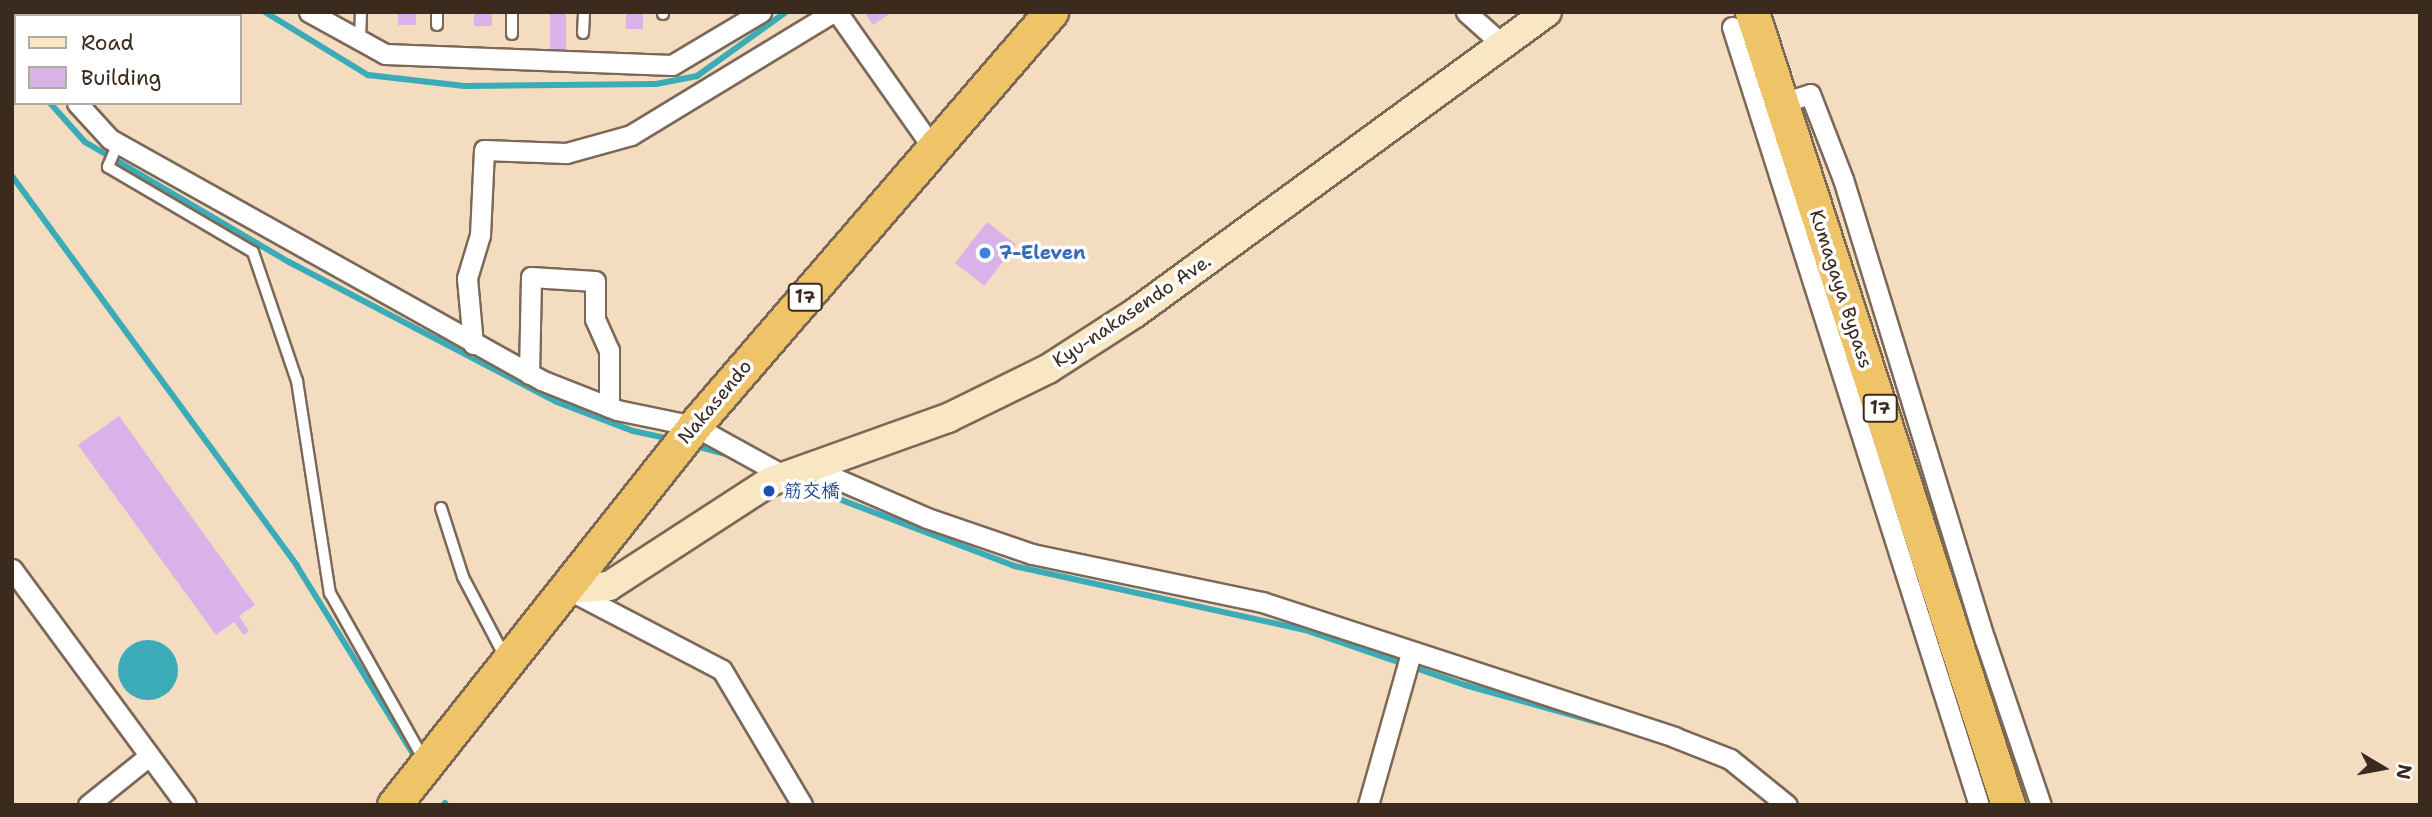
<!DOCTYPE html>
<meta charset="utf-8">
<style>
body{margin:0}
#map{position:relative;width:2432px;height:817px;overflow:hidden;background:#f4dcc0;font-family:"Shantell Sans","Klee One",sans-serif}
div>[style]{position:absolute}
.water>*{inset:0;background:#3aabb7}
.round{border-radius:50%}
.stream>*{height:6px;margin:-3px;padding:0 3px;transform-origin:3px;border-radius:3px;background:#3aabb7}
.building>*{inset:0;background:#d8b2e8;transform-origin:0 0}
.roads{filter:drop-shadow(2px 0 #7c6857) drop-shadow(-2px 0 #7c6857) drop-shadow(0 2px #7c6857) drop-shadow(0 -2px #7c6857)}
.service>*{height:10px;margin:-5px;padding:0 5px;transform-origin:5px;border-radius:5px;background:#fff}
.minor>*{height:19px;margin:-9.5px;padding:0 9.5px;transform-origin:9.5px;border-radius:9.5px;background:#fff}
.secondary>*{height:28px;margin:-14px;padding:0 14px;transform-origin:14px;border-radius:14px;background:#f9e7c3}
.trunk>*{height:33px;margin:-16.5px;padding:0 16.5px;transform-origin:16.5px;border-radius:16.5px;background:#efc469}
.dots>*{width:19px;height:19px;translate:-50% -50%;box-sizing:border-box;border:4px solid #fff;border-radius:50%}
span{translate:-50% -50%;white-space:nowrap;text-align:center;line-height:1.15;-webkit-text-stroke:7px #fff;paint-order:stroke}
.shield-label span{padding:2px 5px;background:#fff;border:2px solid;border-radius:5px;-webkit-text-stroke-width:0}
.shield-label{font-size:18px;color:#3b2a1e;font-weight:700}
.shop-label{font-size:19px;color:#366cbe;font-weight:700}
.left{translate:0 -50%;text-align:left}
.street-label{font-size:19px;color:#3b2a1e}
.transit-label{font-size:19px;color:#164399;font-weight:700}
.frame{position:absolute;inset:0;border:14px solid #3b2a1e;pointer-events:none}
.legend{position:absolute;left:14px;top:14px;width:228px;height:91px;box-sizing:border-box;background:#fff;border:2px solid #b1aaa5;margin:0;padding:9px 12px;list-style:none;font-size:21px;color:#3b2a1e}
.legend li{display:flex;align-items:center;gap:14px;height:35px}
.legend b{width:35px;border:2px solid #b1aaa5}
.north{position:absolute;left:2348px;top:733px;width:70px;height:70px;-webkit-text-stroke:5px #fff;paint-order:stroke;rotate:100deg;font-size:19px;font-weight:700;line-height:28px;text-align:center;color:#3b2a1e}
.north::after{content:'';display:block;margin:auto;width:24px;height:32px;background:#3b2a1e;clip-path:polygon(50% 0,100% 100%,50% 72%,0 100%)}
</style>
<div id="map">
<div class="water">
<div class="round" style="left:118px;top:640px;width:60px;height:60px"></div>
</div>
<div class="stream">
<div style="left:265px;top:12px;width:121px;rotate:31.5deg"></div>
<div style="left:368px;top:75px;width:97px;rotate:6.5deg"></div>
<div style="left:464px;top:86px;width:192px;rotate:-0.6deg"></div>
<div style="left:656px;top:84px;width:42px;rotate:-11deg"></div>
<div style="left:697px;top:76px;width:110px;rotate:-35.7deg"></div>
<div style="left:12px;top:61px;width:6px;rotate:45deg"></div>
<div style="left:50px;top:103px;width:52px;rotate:48.1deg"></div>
<div style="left:85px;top:142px;width:237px;rotate:30.5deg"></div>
<div style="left:289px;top:262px;width:302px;rotate:27.6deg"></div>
<div style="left:557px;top:402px;width:81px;rotate:20.9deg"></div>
<div style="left:633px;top:431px;width:39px;rotate:12deg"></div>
<div style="left:12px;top:176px;width:483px;rotate:53.8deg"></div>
<div style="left:297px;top:566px;width:225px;rotate:58.3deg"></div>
<div style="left:692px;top:445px;width:38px;rotate:15deg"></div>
<div style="left:797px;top:483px;width:232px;rotate:20.9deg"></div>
<div style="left:1014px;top:566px;width:298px;rotate:12.4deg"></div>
<div style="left:1305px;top:630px;width:169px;rotate:19deg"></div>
<div style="left:1465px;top:685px;width:140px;rotate:15.7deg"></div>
<div style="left:445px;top:803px;width:2px;rotate:63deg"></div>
</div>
<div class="building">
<div style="left:398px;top:12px;width:18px;height:13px"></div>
<div style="left:474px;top:12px;width:18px;height:14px"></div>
<div style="left:550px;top:12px;width:16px;height:41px"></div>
<div style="left:626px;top:12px;width:17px;height:17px"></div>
<div style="clip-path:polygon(864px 12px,892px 12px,873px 25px)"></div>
<div style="left:987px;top:222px;width:37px;height:52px;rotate:38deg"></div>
<div style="clip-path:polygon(119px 416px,255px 605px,239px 616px,249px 631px,244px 635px,234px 622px,216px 635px,78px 445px)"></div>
</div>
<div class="roads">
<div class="service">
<div style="left:663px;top:14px;width:2px;rotate:-90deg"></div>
<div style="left:437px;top:25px;width:13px;rotate:-90deg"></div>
<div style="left:583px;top:33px;width:21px;rotate:-87deg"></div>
<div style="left:512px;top:34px;width:22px;rotate:-90deg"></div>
<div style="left:360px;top:40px;width:28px;rotate:-88deg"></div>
<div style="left:118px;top:143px;width:26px;rotate:113deg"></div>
<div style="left:108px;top:167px;width:168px;rotate:30.4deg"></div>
<div style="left:253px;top:252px;width:136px;rotate:71.2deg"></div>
<div style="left:297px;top:381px;width:215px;rotate:81.2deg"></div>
<div style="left:330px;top:593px;width:189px;rotate:60.6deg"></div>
<div style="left:441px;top:508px;width:72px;rotate:72.3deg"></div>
<div style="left:463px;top:577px;width:88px;rotate:62.3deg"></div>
</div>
<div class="minor">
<div style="left:74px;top:12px;width:5px;rotate:53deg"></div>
<div style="left:309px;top:12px;width:87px;rotate:28.9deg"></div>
<div style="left:385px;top:54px;width:287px;rotate:2.2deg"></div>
<div style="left:672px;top:65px;width:104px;rotate:-30.8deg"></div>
<div style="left:837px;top:12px;width:166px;rotate:54.8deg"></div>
<div style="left:1466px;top:12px;width:50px;rotate:41.7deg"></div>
<div style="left:1732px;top:27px;width:816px;rotate:72.39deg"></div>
<div style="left:12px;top:34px;width:6px;rotate:45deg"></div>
<div style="left:77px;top:103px;width:49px;rotate:47.5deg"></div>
<div style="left:110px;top:139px;width:494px;rotate:29.2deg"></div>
<div style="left:541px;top:380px;width:82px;rotate:21.5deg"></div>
<div style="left:617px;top:410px;width:79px;rotate:11.7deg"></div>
<div style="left:694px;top:426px;width:102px;rotate:28.8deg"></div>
<div style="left:1781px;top:103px;width:30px;rotate:-17deg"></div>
<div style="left:1810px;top:94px;width:91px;rotate:68.8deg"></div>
<div style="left:1843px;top:179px;width:482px;rotate:72.9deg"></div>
<div style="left:1985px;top:640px;width:174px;rotate:71.3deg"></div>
<div style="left:473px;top:344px;width:66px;rotate:-95.2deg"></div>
<div style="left:467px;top:278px;width:45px;rotate:-73.2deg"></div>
<div style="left:480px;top:235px;width:85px;rotate:-87.3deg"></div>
<div style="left:484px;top:150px;width:82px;rotate:2.1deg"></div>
<div style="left:566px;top:153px;width:67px;rotate:-15.5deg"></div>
<div style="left:631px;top:135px;width:237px;rotate:-31.3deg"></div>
<div style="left:529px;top:374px;width:97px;rotate:-88.8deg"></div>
<div style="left:531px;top:277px;width:64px;rotate:3.6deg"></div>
<div style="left:595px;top:281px;width:38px;rotate:90deg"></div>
<div style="left:595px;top:319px;width:34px;rotate:66deg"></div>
<div style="left:609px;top:350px;width:57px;rotate:90deg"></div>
<div style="left:807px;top:466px;width:131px;rotate:23.4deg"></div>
<div style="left:927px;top:518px;width:111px;rotate:18.9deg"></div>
<div style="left:1032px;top:554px;width:235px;rotate:11.8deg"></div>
<div style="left:1262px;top:602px;width:434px;rotate:18.1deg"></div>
<div style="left:1674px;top:737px;width:60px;rotate:21.4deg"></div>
<div style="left:1730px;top:759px;width:73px;rotate:38.9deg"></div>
<div style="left:12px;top:569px;width:293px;rotate:53.6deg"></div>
<div style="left:571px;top:591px;width:170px;rotate:27.6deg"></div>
<div style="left:722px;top:670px;width:157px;rotate:59.3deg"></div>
<div style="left:88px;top:805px;width:78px;rotate:-38.8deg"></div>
<div style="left:1368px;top:805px;width:158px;rotate:-74.2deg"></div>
</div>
<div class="secondary">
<div style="left:567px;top:589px;width:42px;rotate:-4.1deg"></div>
<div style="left:609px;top:586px;width:191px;rotate:-33deg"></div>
<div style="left:769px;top:482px;width:190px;rotate:-19.7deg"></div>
<div style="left:948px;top:418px;width:111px;rotate:-26.1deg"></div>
<div style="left:1048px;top:369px;width:103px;rotate:-32.8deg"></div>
<div style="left:1135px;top:313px;width:510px;rotate:-36.15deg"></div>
</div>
<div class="trunk">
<div style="left:1752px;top:12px;width:833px;rotate:72.11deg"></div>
<div style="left:394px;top:805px;width:483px;rotate:-51.6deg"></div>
<div style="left:694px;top:426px;width:547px;rotate:-49.23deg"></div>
</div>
</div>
<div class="dots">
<div style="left:985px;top:253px;background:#3f7fe0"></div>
<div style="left:769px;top:491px;background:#1a4fb4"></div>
</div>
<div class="shield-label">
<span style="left:805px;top:297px">17</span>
<span style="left:1880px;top:408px">17</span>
</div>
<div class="shop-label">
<span class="left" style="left:999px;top:253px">7-Eleven</span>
</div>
<div class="street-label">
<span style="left:1841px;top:289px;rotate:72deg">Kumagaya Bypass</span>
<span style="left:1132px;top:311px;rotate:-34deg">Kyu-nakasendo Ave.</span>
<span style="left:715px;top:402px;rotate:-50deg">Nakasendo</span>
</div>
<div class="transit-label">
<span class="left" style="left:783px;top:491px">筋交橋</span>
</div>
<div class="frame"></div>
<ul class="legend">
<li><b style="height:9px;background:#f9e7c3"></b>Road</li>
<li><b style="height:19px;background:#d8b2e8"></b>Building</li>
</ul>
<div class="north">N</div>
</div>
